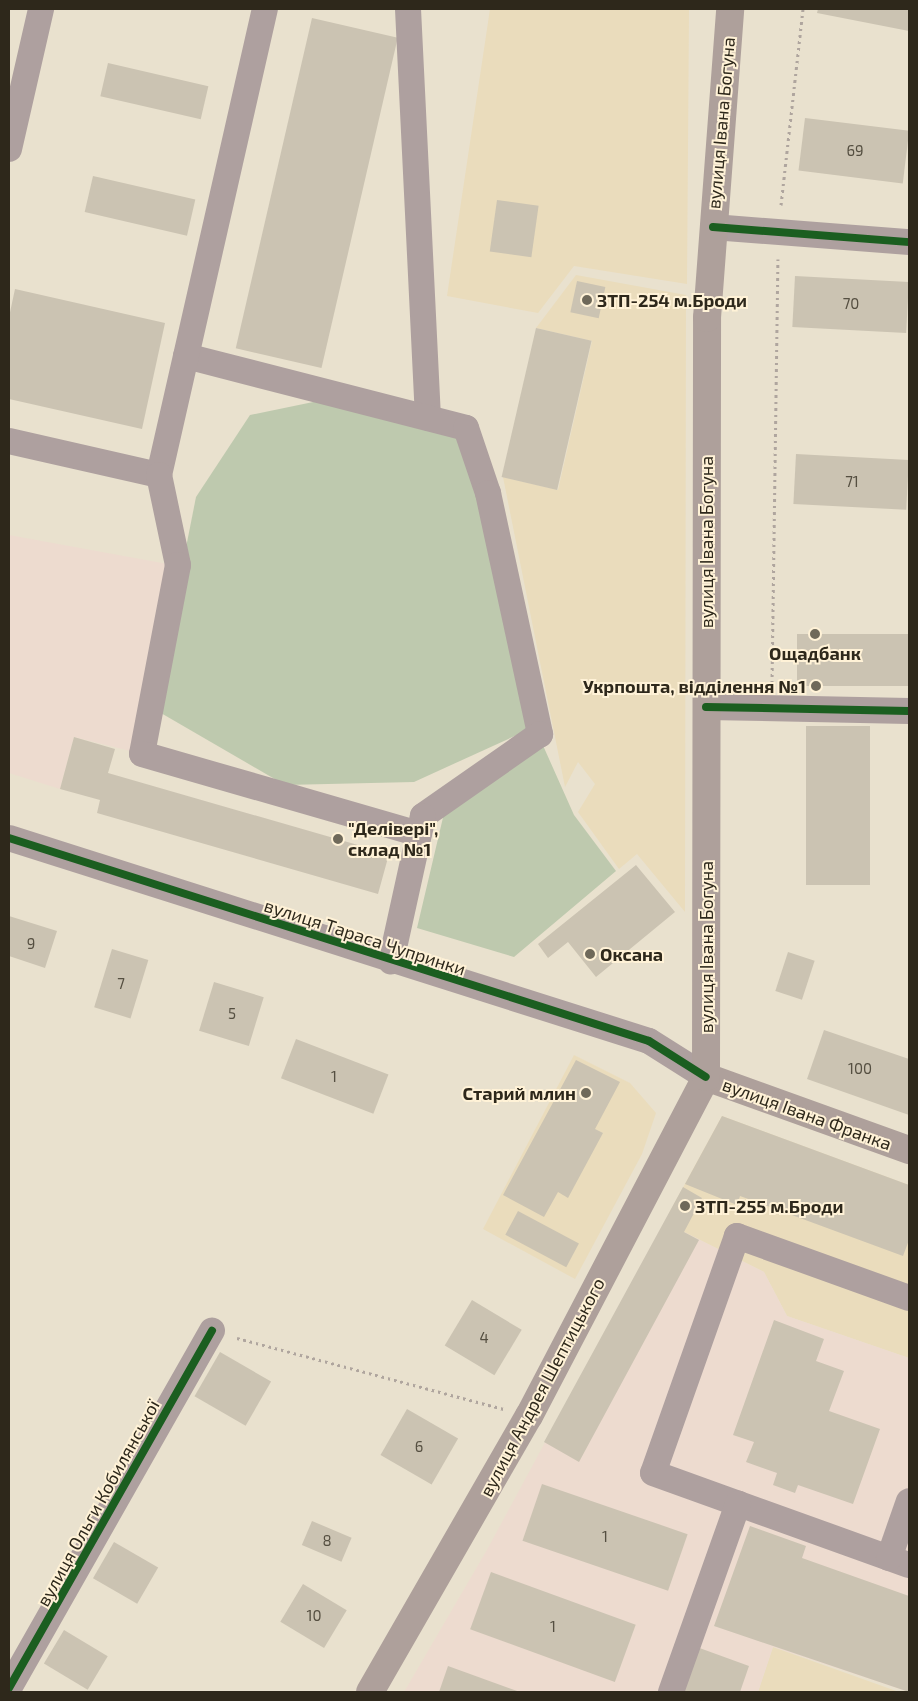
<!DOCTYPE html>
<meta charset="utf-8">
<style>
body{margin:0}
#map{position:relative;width:918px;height:1701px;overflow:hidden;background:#e9e1ce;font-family:"Exo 2",sans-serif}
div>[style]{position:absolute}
.built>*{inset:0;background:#eadcbc}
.industrial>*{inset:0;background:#eddbcf}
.forest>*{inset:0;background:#bec9ae}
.building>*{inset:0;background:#cbc3b2;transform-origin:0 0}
.path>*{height:3px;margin-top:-1.5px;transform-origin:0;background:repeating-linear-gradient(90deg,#afa59e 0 2.5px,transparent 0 6.5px)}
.minor>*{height:26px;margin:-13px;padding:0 13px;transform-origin:13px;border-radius:13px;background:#aea09f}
.major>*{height:28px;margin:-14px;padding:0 14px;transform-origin:14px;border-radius:14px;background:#aea09b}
.cycleway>*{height:8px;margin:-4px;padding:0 4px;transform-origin:4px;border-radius:4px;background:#1b5e20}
.dots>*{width:14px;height:14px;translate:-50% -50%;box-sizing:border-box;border:2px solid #fff2d7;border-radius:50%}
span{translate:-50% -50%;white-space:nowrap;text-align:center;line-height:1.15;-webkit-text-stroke:4px #fff2d7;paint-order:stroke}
.number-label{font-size:15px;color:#554f41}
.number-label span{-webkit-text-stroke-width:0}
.street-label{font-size:18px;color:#2e281b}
.poi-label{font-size:18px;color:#2e281b;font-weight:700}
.left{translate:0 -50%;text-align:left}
.right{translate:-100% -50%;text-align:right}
.frame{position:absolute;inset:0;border:10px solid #2e281b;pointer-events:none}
</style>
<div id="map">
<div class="built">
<div style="clip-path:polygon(490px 9px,689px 9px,687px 284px,574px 266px,538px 313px,447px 296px)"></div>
<div style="clip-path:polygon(576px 275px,686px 295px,685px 912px,637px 854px,619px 869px,578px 812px,595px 784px,578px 762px,565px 787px,503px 477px,558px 490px,592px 341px,536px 328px)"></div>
<div style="clip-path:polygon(574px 1055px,630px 1083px,656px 1113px,642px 1154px,575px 1279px,483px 1229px)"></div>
<div style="clip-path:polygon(722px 1116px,909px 1185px,909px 1358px,787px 1316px,764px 1272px,684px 1232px,668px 1215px)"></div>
<div style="clip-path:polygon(773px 1647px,899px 1692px,758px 1692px)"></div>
</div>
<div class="industrial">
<div style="clip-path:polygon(9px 535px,173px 565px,138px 753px,74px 737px,60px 789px,9px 773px)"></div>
<div style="clip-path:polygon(668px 1215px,684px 1232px,764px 1272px,787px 1316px,909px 1358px,909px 1692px,773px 1647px,758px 1692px,404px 1692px,488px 1548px)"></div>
</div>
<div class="forest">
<div style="clip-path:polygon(318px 401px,457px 435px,479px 494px,530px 729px,414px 782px,285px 785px,154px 709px,196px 497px,250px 415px)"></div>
<div style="clip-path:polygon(541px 741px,574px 815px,616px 871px,514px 957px,417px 928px,445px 809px)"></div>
</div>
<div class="building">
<div style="clip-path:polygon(818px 9px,909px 9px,909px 31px,817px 13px)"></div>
<div style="left:312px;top:18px;width:88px;height:339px;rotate:13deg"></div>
<div style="left:108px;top:63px;width:103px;height:34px;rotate:13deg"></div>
<div style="left:805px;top:118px;width:105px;height:53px;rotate:7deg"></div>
<div style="left:93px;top:176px;width:105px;height:37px;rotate:13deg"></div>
<div style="left:497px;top:200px;width:42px;height:52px;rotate:8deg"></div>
<div style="left:795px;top:276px;width:114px;height:51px;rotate:3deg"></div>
<div style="left:577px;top:281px;width:29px;height:32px;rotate:12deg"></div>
<div style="clip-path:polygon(15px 289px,165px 323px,142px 429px,9px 399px,9px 317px)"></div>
<div style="left:536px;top:328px;width:57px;height:153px;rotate:13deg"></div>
<div style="left:796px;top:454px;width:113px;height:50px;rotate:3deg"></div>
<div style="left:797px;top:634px;width:112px;height:52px"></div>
<div style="left:806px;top:726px;width:64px;height:159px"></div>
<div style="clip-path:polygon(74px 737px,115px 749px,108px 773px,389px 854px,378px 894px,97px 813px,100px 800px,60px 789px)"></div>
<div style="clip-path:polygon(636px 865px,675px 912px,596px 977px,568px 942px,548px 958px,538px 944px)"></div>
<div style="clip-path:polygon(9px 916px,57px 931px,45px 968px,9px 956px)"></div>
<div style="left:112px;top:949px;width:38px;height:61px;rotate:17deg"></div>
<div style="left:788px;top:952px;width:28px;height:41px;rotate:18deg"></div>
<div style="left:214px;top:982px;width:52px;height:51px;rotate:17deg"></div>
<div style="clip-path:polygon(824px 1030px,909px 1059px,909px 1115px,807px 1079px)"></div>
<div style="left:296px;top:1039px;width:99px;height:42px;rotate:21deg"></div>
<div style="clip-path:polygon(576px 1060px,620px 1082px,595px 1129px,603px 1133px,568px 1198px,558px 1192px,544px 1217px,503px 1195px)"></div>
<div style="clip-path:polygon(722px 1116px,909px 1185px,909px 1240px,903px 1256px,740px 1196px,737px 1205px,685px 1184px)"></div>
<div style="clip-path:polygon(683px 1187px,702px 1198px,684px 1232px,699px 1240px,579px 1462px,544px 1442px)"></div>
<div style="left:518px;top:1211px;width:69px;height:27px;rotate:28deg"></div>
<div style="left:472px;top:1300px;width:58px;height:53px;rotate:31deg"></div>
<div style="clip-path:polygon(774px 1320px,824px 1339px,816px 1361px,844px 1371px,829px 1411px,880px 1429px,853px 1504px,798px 1485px,795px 1493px,773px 1485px,777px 1473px,746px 1462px,754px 1442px,733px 1435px)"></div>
<div style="left:220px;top:1352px;width:59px;height:51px;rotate:30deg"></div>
<div style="left:407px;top:1409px;width:59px;height:53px;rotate:30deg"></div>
<div style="left:542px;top:1484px;width:154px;height:60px;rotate:19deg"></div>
<div style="left:312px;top:1521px;width:43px;height:26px;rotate:23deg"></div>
<div style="clip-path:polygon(750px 1526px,806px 1546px,802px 1558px,909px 1596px,909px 1692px,714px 1626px)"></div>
<div style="left:114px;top:1542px;width:51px;height:42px;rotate:30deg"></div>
<div style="left:491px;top:1572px;width:154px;height:61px;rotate:20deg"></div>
<div style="left:303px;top:1584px;width:51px;height:44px;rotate:31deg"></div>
<div style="left:64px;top:1630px;width:51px;height:39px;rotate:31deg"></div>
<div style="clip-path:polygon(694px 1646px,749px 1666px,740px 1692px,678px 1692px)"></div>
<div style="clip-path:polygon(448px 1666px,520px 1692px,439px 1692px)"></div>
</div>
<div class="path">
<div style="left:781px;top:205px;width:197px;rotate:-83.6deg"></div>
<div style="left:772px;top:683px;width:424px;rotate:-89.2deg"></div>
<div style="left:237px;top:1338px;width:276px;rotate:14.9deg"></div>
</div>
<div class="minor">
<div style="left:408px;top:9px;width:409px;rotate:87.2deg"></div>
<div style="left:9px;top:149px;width:144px;rotate:-77.1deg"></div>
<div style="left:713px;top:227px;width:197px;rotate:4.4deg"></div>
<div style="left:186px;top:356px;width:289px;rotate:14.4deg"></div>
<div style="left:466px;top:428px;width:69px;rotate:71.3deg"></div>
<div style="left:488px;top:493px;width:247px;rotate:77.8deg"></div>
<div style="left:540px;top:734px;width:143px;rotate:145deg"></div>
<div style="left:423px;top:816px;width:149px;rotate:102.4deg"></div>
<div style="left:9px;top:441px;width:154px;rotate:12.8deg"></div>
<div style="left:159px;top:475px;width:478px;rotate:-77.2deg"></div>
<div style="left:159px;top:475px;width:92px;rotate:78.1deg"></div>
<div style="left:178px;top:565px;width:192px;rotate:100.8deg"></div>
<div style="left:142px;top:754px;width:288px;rotate:16.1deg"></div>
<div style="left:706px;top:707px;width:203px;rotate:1.1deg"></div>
<div style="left:9px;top:838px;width:671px;rotate:17.6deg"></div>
<div style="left:649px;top:1041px;width:67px;rotate:32.3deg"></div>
<div style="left:909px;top:1298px;width:183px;rotate:-160.2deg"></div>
<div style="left:737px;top:1236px;width:251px;rotate:109.5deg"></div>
<div style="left:653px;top:1473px;width:272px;rotate:19.8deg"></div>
<div style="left:889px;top:1558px;width:60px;rotate:-70.7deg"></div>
<div style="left:9px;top:1688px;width:411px;rotate:-60.4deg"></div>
<div style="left:671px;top:1692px;width:200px;rotate:-70.4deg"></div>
</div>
<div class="major">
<div style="left:706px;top:1077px;width:216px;rotate:19.8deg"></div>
<div style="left:370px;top:1692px;width:319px;rotate:-60.1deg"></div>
<div style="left:529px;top:1416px;width:382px;rotate:-62.4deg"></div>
<div style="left:706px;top:1077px;width:759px;rotate:-89.92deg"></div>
<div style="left:707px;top:318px;width:310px;rotate:-85.7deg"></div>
</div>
<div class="cycleway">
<div style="left:713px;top:227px;width:197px;rotate:4.4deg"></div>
<div style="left:706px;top:707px;width:203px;rotate:1.1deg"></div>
<div style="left:9px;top:838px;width:671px;rotate:17.6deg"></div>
<div style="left:649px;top:1041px;width:67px;rotate:32.3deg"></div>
<div style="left:9px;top:1688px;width:411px;rotate:-60.4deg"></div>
</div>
<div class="dots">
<div style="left:587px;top:300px;background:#6f695a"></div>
<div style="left:815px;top:634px;background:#6f695a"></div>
<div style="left:816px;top:686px;background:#6f695a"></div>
<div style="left:338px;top:839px;background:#6f695a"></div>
<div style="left:590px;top:954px;background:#6f695a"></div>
<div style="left:586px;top:1093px;background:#6f695a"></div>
<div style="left:685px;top:1206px;background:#6f695a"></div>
</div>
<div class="number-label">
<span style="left:855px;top:151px">69</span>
<span style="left:851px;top:304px">70</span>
<span style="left:852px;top:482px">71</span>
<span style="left:31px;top:944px">9</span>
<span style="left:121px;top:984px">7</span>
<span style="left:232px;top:1014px">5</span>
<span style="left:860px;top:1069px">100</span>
<span style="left:334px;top:1077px">1</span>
<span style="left:484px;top:1338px">4</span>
<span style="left:419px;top:1447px">6</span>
<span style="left:605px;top:1537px">1</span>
<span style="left:327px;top:1541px">8</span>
<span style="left:314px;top:1616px">10</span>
<span style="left:553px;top:1627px">1</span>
</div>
<div class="street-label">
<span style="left:721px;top:123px;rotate:-85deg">вулиця Івана Богуна</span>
<span style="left:706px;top:542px;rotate:-90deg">вулиця Івана Богуна</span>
<span style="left:365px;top:937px;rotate:18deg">вулиця Тараса Чупринки</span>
<span style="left:706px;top:947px;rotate:-90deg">вулиця Івана Богуна</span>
<span style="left:807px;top:1114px;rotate:20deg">вулиця Івана Франка</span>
<span style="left:542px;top:1387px;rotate:-62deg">вулиця Андрея Шептицького</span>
<span style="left:98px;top:1503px;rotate:-61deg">вулиця Ольги Кобилянської</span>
</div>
<div class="poi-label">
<span class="left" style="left:597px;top:300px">ЗТП-254 м.Броди</span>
<span style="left:815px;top:653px">Ощадбанк</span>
<span class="right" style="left:806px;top:686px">Укрпошта, відділення №1</span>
<span class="left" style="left:348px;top:839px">"Делівері",<br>склад №1</span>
<span class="left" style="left:600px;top:954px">Оксана</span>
<span class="right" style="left:576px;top:1093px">Старий млин</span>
<span class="left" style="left:695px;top:1206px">ЗТП-255 м.Броди</span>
</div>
<div class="frame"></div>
</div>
